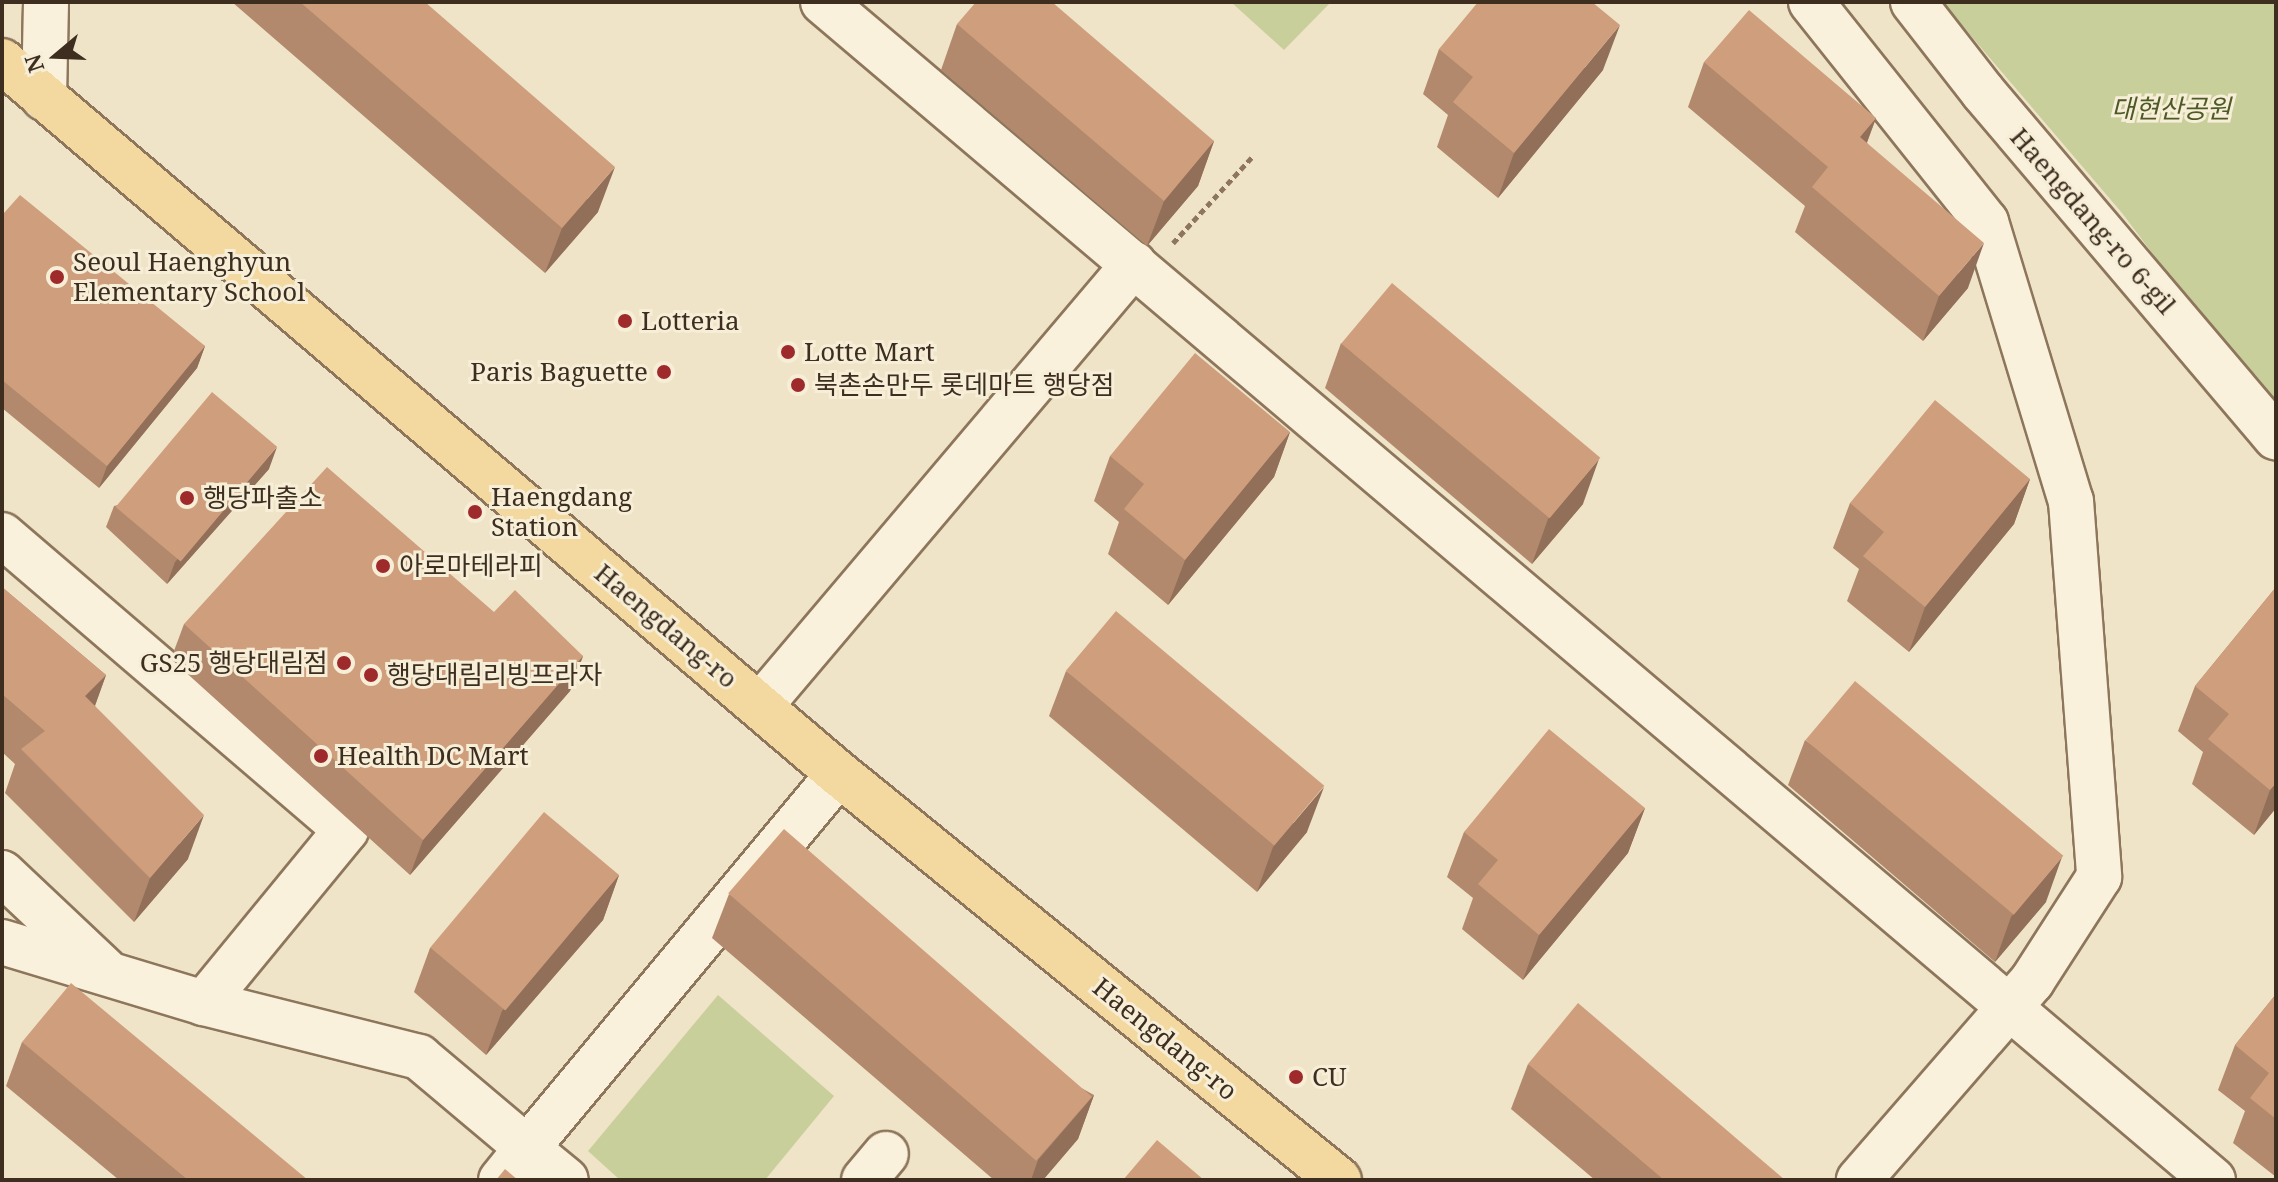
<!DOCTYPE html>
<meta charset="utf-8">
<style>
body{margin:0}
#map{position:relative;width:2278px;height:1182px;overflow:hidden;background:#f0e4c8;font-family:"Noto Serif","Noto Sans KR",serif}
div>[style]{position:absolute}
.green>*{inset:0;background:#c9cf9b}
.path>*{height:5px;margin-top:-2.5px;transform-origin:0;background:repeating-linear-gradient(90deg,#8d765c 0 6px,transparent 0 10px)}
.roads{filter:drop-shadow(2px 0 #8d765c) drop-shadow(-2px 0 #8d765c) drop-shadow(0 2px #8d765c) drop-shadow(0 -2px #8d765c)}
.minor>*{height:44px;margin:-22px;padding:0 22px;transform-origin:22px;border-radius:22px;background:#faf1dc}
.major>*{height:44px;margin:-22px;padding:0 22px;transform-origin:22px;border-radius:22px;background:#f3d9a0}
.wall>*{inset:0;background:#b2896c}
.shaded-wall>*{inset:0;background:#916f58}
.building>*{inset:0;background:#cf9f7d;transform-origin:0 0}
.dots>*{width:22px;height:22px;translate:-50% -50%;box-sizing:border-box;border:4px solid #f7eed8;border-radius:50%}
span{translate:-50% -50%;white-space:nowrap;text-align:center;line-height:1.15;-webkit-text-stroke:6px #f7eed8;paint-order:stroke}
.park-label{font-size:26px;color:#4d5a26;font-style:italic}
.street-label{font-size:26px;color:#3d2e20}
.poi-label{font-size:26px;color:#3d2e20}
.left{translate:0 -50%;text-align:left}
.right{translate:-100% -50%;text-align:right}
.frame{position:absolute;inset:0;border:4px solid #3d2e20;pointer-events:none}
.north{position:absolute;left:16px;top:16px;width:80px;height:80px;-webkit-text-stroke:6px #f7eed8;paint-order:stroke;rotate:251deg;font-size:22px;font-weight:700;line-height:32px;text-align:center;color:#3d2e20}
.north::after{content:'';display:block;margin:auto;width:28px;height:36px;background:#3d2e20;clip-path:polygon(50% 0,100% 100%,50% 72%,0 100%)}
</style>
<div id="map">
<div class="green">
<div style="clip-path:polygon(1231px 2px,1331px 2px,1284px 50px)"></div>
<div style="clip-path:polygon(1942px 2px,2276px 2px,2276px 418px,2122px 213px)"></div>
<div style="clip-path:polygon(718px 995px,834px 1096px,765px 1180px,620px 1180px,588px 1151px)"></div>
</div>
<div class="path">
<div style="left:1173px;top:243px;width:118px;rotate:-47.4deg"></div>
</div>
<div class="roads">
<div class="minor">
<div style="left:823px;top:2px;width:1822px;rotate:40.28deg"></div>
<div style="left:1811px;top:2px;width:281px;rotate:51.5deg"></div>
<div style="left:1986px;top:222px;width:292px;rotate:73.1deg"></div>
<div style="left:2071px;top:501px;width:377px;rotate:85.7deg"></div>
<div style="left:2099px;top:877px;width:124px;rotate:122.8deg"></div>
<div style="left:2032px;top:981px;width:264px;rotate:131deg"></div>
<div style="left:1913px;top:2px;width:114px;rotate:52.1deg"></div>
<div style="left:1983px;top:92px;width:453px;rotate:49.7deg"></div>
<div style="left:44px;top:98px;width:96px;rotate:-88.8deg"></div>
<div style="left:2px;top:535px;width:453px;rotate:40.6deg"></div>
<div style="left:346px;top:830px;width:224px;rotate:129.4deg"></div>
<div style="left:760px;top:706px;width:579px;rotate:-49.76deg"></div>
<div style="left:2px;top:873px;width:141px;rotate:43.3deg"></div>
<div style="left:2px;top:942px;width:211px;rotate:16.8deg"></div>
<div style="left:204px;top:1003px;width:222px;rotate:14.1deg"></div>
<div style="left:419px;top:1057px;width:141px;rotate:40.1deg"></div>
<div style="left:527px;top:1148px;width:487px;rotate:-50.2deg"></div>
<div style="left:501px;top:1180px;width:41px;rotate:-50.9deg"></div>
<div style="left:527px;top:1148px;width:50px;rotate:39.4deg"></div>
<div style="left:864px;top:1180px;width:34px;rotate:-50deg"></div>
</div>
<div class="major">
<div style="left:2px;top:61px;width:1100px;rotate:40.43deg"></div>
<div style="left:839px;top:774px;width:644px;rotate:39.08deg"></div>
</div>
</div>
<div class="wall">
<div style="clip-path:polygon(232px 2px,425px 2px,598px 212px,545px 273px)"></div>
<div style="clip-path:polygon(957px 24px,1214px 141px,1198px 186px,1147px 246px,941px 70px)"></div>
<div style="clip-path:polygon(1439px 49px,1603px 70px,1498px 198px,1437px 147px,1448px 115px,1423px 94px)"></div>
<div style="clip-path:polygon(1704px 62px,1876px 118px,1867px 143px,1968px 288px,1923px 341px,1795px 232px,1805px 206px,1688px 107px)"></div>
<div style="clip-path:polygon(2px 210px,4px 213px,205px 346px,197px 368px,99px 488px,2px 408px)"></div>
<div style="clip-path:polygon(1341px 343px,1583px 504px,1532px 564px,1325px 388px)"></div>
<div style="clip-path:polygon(1290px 432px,1274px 477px,1168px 605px,1108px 554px,1119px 522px,1094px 501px,1110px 456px)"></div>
<div style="clip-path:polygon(269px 469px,167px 584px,106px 527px,114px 506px)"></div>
<div style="clip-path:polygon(2030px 479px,2014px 524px,1909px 652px,1847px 601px,1859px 569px,1833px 548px,1850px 503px)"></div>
<div style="clip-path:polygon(2px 587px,106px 675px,95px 706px,188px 859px,134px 922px,5px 793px,15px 764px,2px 752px)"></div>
<div style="clip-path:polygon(2276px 587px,2276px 808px,2254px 835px,2192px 784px,2203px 752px,2178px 731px,2195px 686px)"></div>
<div style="clip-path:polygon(494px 612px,583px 656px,570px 691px,410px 875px,171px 659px,184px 624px)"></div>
<div style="clip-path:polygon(1066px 671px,1307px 832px,1257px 892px,1049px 716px)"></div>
<div style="clip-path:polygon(1805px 740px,2046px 902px,1995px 962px,1788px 785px)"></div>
<div style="clip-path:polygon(1645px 808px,1628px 853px,1523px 980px,1462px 929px,1473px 898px,1447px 877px,1464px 832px)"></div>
<div style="clip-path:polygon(619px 875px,603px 920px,486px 1055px,414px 992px,430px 948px)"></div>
<div style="clip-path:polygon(729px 894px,1094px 1095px,1078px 1139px,1043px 1180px,994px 1180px,712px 938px)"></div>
<div style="clip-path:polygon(2276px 994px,2276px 1177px,2233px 1143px,2245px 1111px,2218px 1090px,2235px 1045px)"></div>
<div style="clip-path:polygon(22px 1042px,308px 1180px,119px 1180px,6px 1086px)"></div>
<div style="clip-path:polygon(1528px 1064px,1785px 1180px,1595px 1180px,1511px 1109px)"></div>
</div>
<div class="shaded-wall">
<div style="clip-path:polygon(1620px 25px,1603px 70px,1498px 198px,1514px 153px)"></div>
<div style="clip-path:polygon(1876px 118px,1859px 163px,1860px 137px)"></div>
<div style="clip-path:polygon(1214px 141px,1198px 186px,1147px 246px,1164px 201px)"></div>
<div style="clip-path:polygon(615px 167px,598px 212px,545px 273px,562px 228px)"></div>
<div style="clip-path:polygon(1984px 243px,1968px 288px,1923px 341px,1939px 296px)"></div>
<div style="clip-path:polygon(205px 346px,197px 368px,99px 488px,107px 466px)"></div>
<div style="clip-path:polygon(1290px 432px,1274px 477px,1168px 605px,1185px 560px)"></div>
<div style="clip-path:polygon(277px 447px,269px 469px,167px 584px,175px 562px)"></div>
<div style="clip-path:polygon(1599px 459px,1583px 504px,1532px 564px,1548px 519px)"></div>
<div style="clip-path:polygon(2030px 479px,2014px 524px,1909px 652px,1925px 607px)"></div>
<div style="clip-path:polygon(583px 656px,570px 691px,410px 875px,423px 840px)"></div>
<div style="clip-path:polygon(106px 675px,90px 719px,85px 696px)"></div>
<div style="clip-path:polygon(2276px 783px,2276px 808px,2254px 835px,2270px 790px)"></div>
<div style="clip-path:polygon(1324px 787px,1307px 832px,1257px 892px,1273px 847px)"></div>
<div style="clip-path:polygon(1645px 808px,1628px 853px,1523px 980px,1539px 935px)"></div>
<div style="clip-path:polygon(204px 815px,188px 859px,134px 922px,150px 878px)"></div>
<div style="clip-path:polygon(2062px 857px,2046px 902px,1995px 962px,2011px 917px)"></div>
<div style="clip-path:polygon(619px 875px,603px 920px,486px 1055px,502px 1011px)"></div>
<div style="clip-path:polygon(1094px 1095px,1078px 1139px,1043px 1180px,1031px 1180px,1038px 1160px)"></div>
</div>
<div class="building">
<div style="clip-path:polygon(300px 2px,425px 2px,615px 167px,562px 228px)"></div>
<div style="clip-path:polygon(976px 2px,1052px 2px,1214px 141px,1164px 201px,957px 24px)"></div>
<div style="clip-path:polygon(1478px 2px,1592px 2px,1620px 25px,1514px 153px,1453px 102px,1473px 77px,1439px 49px)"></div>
<div style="clip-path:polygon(1749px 10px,1876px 118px,1860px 137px,1984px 243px,1939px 296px,1812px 187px,1828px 167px,1704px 62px)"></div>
<div style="clip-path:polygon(20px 195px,205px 346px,107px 466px,2px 380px,2px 210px,4px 213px)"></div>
<div style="left:1392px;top:283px;width:272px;height:79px;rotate:40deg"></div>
<div style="clip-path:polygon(1195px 353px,1290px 432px,1185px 560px,1124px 509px,1144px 484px,1110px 456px)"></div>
<div style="left:212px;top:392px;width:85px;height:150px;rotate:40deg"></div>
<div style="clip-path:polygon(1935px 400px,2030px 479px,1925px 607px,1863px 556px,1884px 532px,1850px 503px)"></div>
<div style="clip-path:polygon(327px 467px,494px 612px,515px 590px,583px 656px,423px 840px,184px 624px)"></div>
<div style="clip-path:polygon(2px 587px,106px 675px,85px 696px,204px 815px,150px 878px,21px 749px,45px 731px,2px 694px)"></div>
<div style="clip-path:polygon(2276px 587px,2276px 783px,2270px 790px,2208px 739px,2229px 714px,2195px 686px)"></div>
<div style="left:1116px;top:611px;width:272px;height:78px;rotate:40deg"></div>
<div style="left:1855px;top:681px;width:272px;height:77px;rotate:40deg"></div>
<div style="clip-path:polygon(1549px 729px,1645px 808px,1539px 935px,1478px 884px,1498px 860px,1464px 832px)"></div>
<div style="left:544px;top:812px;width:98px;height:177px;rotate:40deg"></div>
<div style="left:784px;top:829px;width:408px;height:85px;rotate:41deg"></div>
<div style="clip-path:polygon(71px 983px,308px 1180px,188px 1180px,22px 1042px)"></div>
<div style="clip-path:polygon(2276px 994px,2276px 1119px,2250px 1098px,2269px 1073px,2235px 1045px)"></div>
<div style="clip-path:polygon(1578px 1003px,1785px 1180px,1664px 1180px,1528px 1064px)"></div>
<div style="clip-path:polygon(1157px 1140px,1204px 1180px,1123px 1180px)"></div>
<div style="clip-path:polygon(505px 1169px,518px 1180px,496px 1180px)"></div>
</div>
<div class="dots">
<div style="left:57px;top:277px;background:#9e2a2b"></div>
<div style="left:625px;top:321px;background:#9e2a2b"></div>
<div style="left:788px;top:352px;background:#9e2a2b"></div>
<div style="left:664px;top:372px;background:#9e2a2b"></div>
<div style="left:798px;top:385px;background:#9e2a2b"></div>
<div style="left:187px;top:498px;background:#9e2a2b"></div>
<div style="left:475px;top:512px;background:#9e2a2b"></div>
<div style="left:383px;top:566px;background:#9e2a2b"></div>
<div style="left:344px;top:663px;background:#9e2a2b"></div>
<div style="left:371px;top:675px;background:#9e2a2b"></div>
<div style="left:321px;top:756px;background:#9e2a2b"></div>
<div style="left:1296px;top:1077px;background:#9e2a2b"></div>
</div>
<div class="park-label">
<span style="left:2171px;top:109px">대현산공원</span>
</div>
<div class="street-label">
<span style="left:2093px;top:221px;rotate:49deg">Haengdang-ro 6-gil</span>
<span style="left:666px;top:626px;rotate:40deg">Haengdang-ro</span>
<span style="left:1165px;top:1039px;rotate:39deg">Haengdang-ro</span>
</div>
<div class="poi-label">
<span class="left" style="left:73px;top:277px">Seoul Haenghyun<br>Elementary School</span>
<span class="left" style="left:641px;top:321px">Lotteria</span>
<span class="left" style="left:804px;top:352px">Lotte Mart</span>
<span class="right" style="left:648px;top:372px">Paris Baguette</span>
<span class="left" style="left:814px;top:385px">북촌손만두 롯데마트 행당점</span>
<span class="left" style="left:491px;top:512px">Haengdang<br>Station</span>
<span class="left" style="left:203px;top:498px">행당파출소</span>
<span class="left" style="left:399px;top:566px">아로마테라피</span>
<span class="right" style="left:328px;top:663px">GS25 행당대림점</span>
<span class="left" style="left:387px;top:675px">행당대림리빙프라자</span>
<span class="left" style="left:337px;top:756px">Health DC Mart</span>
<span class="left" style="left:1312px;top:1077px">CU</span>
</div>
<div class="frame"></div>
<div class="north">N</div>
</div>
